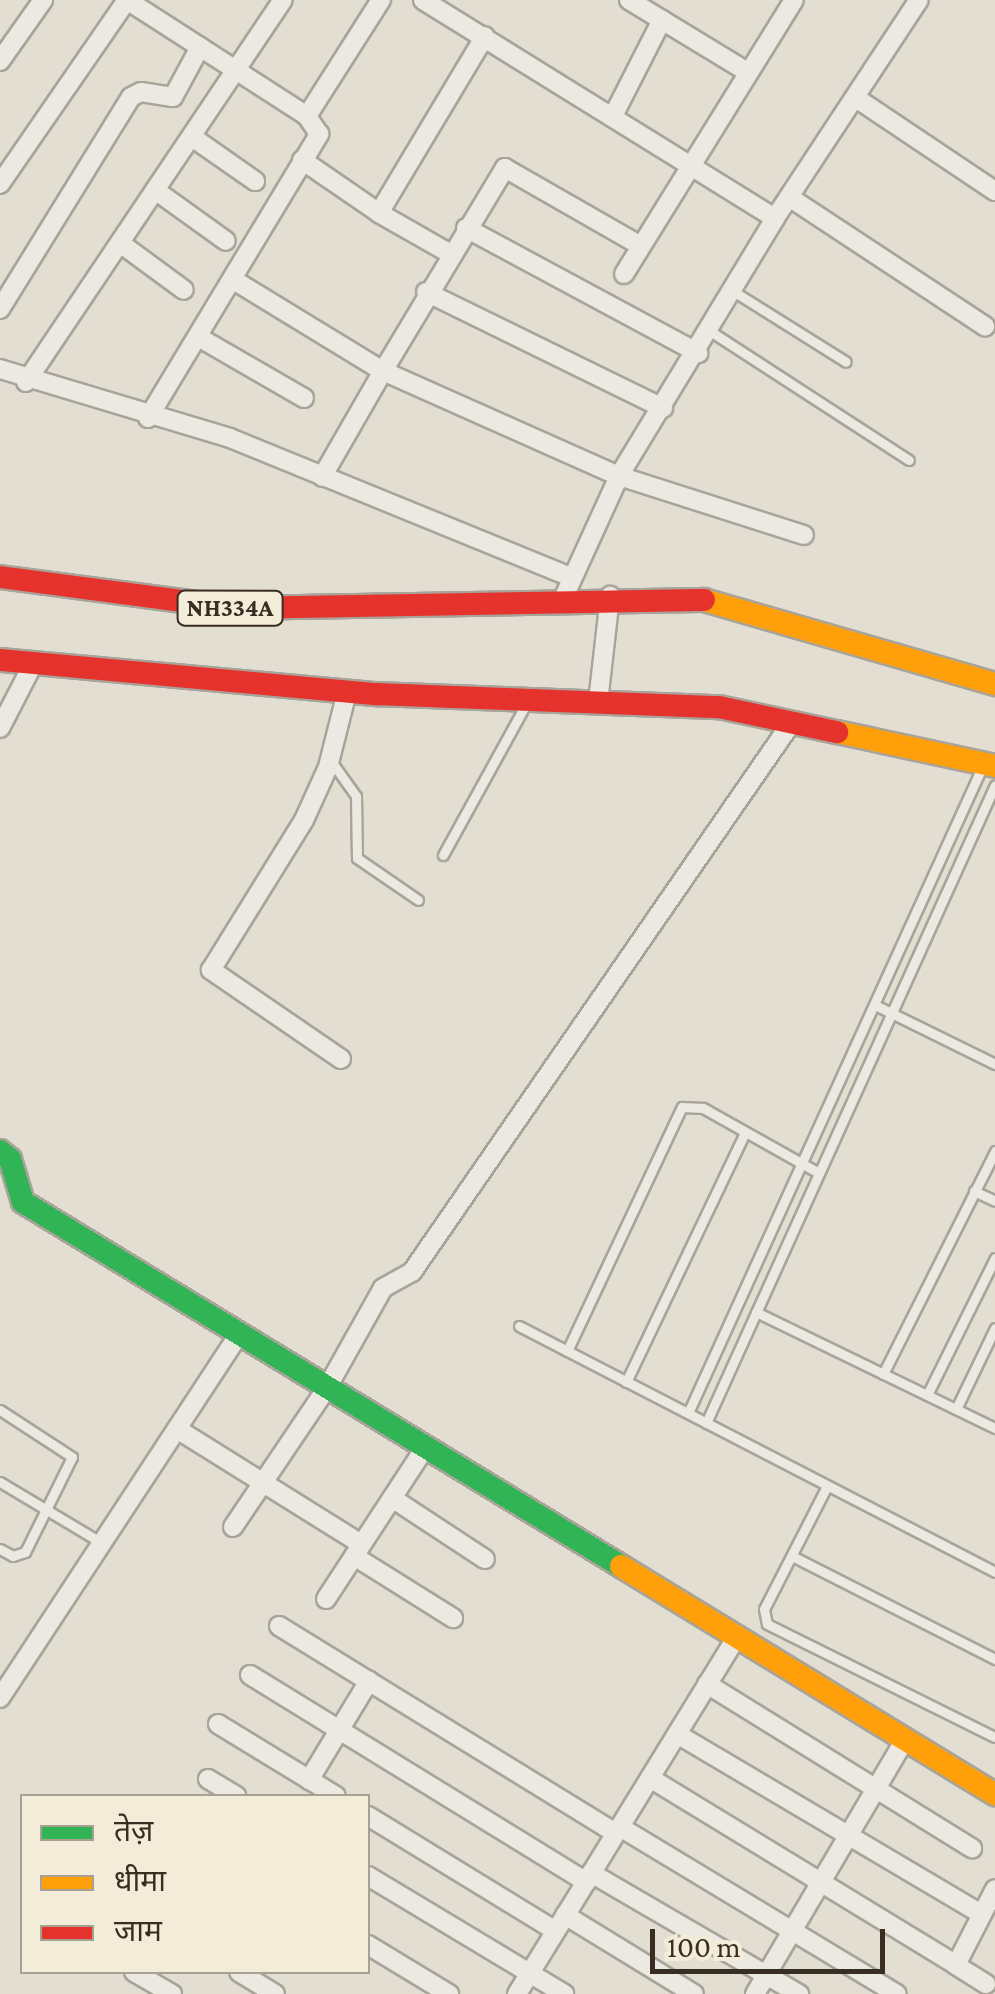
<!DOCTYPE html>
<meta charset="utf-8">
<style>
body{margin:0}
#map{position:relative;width:995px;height:1994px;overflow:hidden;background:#e3ded2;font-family:"Crimson Pro","Noto Sans Devanagari",serif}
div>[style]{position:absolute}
.roads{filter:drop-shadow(2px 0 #a9a49a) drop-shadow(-2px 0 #a9a49a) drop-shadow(0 2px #a9a49a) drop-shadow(0 -2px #a9a49a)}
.lane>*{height:9px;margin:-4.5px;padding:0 4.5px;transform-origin:4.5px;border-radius:4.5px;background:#ece9e2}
.street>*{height:18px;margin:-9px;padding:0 9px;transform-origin:9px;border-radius:9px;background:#ece9e2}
.fast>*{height:22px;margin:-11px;padding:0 11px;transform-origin:11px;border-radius:11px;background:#30b455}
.slow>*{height:22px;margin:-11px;padding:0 11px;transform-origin:11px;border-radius:11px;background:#ff9f0a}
.jam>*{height:22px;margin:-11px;padding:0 11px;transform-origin:11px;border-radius:11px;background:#e5322d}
span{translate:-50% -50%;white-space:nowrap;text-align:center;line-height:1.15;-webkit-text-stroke:9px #f3ecd9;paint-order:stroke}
.shield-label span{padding:2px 8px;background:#f3ecd9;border:2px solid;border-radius:8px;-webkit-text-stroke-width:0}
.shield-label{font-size:25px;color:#382d22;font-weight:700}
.legend{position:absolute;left:20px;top:1794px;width:350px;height:180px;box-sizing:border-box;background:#f3ecd9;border:2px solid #a8a090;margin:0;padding:12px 18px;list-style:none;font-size:30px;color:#382d22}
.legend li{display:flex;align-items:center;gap:20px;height:50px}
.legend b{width:50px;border:2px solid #a8a090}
.scale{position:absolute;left:650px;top:1929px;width:235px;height:45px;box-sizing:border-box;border:5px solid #382d22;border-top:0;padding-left:12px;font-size:30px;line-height:35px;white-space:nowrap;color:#382d22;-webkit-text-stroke:8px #f3ecd9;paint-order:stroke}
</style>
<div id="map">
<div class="roads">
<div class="lane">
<div style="left:733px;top:291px;width:133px;rotate:32.1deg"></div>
<div style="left:710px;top:331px;width:237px;rotate:33deg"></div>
<div style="left:331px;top:761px;width:43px;rotate:54.5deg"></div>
<div style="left:356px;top:796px;width:62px;rotate:89.1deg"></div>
<div style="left:357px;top:858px;width:74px;rotate:34.5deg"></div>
<div style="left:443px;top:855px;width:175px;rotate:-61.2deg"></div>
<div style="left:875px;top:1005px;width:134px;rotate:26.2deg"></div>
<div style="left:974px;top:1191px;width:23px;rotate:25deg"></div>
<div style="left:756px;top:1312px;width:266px;rotate:25.9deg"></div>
<div style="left:519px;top:1326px;width:536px;rotate:27.33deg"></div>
<div style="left:567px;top:1351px;width:270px;rotate:-64.8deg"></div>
<div style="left:682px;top:1107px;width:21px;rotate:3deg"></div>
<div style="left:703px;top:1108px;width:133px;rotate:29.3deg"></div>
<div style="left:883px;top:1374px;width:250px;rotate:-63.3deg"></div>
<div style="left:626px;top:1382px;width:277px;rotate:-64.5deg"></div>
<div style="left:927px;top:1395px;width:153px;rotate:-63.6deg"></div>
<div style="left:956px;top:1409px;width:90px;rotate:-64.3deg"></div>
<div style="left:0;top:1410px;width:86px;rotate:33.1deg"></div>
<div style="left:72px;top:1457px;width:106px;rotate:116.3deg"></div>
<div style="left:25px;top:1552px;width:13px;rotate:162deg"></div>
<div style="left:13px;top:1556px;width:15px;rotate:-152deg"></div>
<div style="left:688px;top:1413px;width:712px;rotate:-65.52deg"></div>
<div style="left:706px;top:1423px;width:700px;rotate:-65.63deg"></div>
<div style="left:0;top:1482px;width:119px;rotate:30.9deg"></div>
<div style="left:827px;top:1486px;width:138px;rotate:117.1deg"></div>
<div style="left:764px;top:1609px;width:15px;rotate:79deg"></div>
<div style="left:767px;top:1624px;width:254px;rotate:26.4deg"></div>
<div style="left:792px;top:1556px;width:228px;rotate:26.9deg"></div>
</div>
<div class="street">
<div style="left:423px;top:0;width:414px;rotate:31.8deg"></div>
<div style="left:629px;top:0;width:137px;rotate:31.3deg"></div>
<div style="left:0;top:61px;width:75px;rotate:-54.8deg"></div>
<div style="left:856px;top:98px;width:167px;rotate:33.8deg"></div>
<div style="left:613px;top:116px;width:108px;rotate:-63deg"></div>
<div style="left:192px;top:137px;width:77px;rotate:34.9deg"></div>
<div style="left:302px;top:160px;width:93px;rotate:34.5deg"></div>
<div style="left:0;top:184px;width:224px;rotate:-55.4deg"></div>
<div style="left:127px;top:0;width:214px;rotate:32.8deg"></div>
<div style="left:155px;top:190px;width:87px;rotate:35.7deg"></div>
<div style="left:789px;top:197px;width:235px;rotate:33.4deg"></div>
<div style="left:466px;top:228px;width:264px;rotate:28.3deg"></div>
<div style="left:120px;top:243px;width:79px;rotate:36.3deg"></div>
<div style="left:641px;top:246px;width:157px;rotate:-150.2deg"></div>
<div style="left:505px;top:168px;width:237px;rotate:121deg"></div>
<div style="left:383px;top:371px;width:258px;rotate:24deg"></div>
<div style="left:619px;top:476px;width:194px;rotate:17.7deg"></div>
<div style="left:449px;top:253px;width:81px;rotate:-150.3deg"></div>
<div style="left:379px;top:213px;width:206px;rotate:-59.1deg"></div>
<div style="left:624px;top:274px;width:322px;rotate:-58.2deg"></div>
<div style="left:232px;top:279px;width:177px;rotate:31.4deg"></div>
<div style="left:383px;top:371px;width:122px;rotate:119.9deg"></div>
<div style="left:426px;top:292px;width:264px;rotate:26.1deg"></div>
<div style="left:0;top:309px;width:249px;rotate:-58.3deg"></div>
<div style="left:131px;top:97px;width:11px;rotate:-27deg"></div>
<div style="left:141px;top:92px;width:32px;rotate:9deg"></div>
<div style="left:173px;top:97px;width:57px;rotate:-61.6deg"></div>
<div style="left:200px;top:338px;width:120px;rotate:30deg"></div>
<div style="left:0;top:369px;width:240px;rotate:16.7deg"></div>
<div style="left:230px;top:438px;width:366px;rotate:22.2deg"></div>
<div style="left:26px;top:382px;width:460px;rotate:-56.1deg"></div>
<div style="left:148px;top:418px;width:332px;rotate:-58.9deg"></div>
<div style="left:319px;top:134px;width:22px;rotate:-124deg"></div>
<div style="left:307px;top:116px;width:138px;rotate:-57.5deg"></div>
<div style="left:563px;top:599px;width:135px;rotate:-65.5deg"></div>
<div style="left:619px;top:476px;width:301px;rotate:-58.8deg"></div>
<div style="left:775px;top:218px;width:261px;rotate:-56.6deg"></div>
<div style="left:598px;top:702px;width:107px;rotate:-83.5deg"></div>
<div style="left:0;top:728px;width:72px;rotate:-62.7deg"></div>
<div style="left:341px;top:1059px;width:158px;rotate:-145.6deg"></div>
<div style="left:211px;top:970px;width:176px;rotate:-58.2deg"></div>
<div style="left:304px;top:820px;width:58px;rotate:-65.6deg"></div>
<div style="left:328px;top:767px;width:77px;rotate:-75.8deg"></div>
<div style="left:177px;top:1429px;width:217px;rotate:32deg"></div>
<div style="left:392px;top:1498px;width:111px;rotate:33.3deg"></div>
<div style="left:233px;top:1527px;width:170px;rotate:-56deg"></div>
<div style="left:328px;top:1386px;width:112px;rotate:-60.7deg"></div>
<div style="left:383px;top:1288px;width:33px;rotate:-29deg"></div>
<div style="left:412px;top:1272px;width:669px;rotate:-55.36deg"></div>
<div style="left:354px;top:1556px;width:117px;rotate:32.1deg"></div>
<div style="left:326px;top:1599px;width:183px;rotate:-56.8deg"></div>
<div style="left:279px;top:1626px;width:395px;rotate:31.6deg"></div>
<div style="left:250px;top:1675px;width:395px;rotate:31.6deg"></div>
<div style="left:707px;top:1684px;width:312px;rotate:31.8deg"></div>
<div style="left:0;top:1698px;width:437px;rotate:-56.7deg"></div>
<div style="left:218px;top:1724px;width:138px;rotate:31.4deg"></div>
<div style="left:677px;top:1734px;width:352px;rotate:30.6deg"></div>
<div style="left:650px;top:1778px;width:359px;rotate:31.4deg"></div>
<div style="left:208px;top:1779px;width:33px;rotate:31deg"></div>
<div style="left:309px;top:1780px;width:116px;rotate:-58.8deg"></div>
<div style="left:368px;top:1816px;width:220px;rotate:31.5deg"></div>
<div style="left:620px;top:1827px;width:323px;rotate:31.1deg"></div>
<div style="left:591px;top:1873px;width:241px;rotate:30.2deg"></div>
<div style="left:368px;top:1876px;width:229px;rotate:31deg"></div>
<div style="left:565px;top:1915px;width:151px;rotate:31.5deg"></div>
<div style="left:368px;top:1945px;width:95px;rotate:31.2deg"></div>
<div style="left:134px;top:1972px;width:44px;rotate:30.1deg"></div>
<div style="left:239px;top:1972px;width:42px;rotate:31.4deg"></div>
<div style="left:986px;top:1984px;width:36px;rotate:-148deg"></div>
<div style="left:956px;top:1965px;width:85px;rotate:-62.8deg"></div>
<div style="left:517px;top:1994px;width:420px;rotate:-58.4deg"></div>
<div style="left:755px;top:1994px;width:296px;rotate:-59.5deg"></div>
</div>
<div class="fast">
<div style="left:0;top:1151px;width:13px;rotate:39deg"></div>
<div style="left:10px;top:1159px;width:45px;rotate:73.2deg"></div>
<div style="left:23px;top:1202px;width:700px;rotate:31.33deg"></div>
</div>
<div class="slow">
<div style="left:704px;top:600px;width:303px;rotate:16.1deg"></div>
<div style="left:837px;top:732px;width:162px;rotate:12.1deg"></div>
<div style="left:621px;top:1566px;width:438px;rotate:31.4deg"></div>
</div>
<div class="jam">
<div style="left:0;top:577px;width:238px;rotate:7.5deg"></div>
<div style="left:236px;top:608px;width:468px;rotate:-1deg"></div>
<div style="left:0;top:660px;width:378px;rotate:5.2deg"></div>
<div style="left:376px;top:694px;width:343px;rotate:2.2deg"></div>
<div style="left:719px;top:707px;width:121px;rotate:12deg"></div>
</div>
</div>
<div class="shield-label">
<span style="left:230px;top:608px">NH334A</span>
</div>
<ul class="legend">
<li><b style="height:12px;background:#30b455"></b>तेज़</li>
<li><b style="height:12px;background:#ff9f0a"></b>धीमा</li>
<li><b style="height:12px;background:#e5322d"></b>जाम</li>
</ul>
<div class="scale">100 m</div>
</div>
